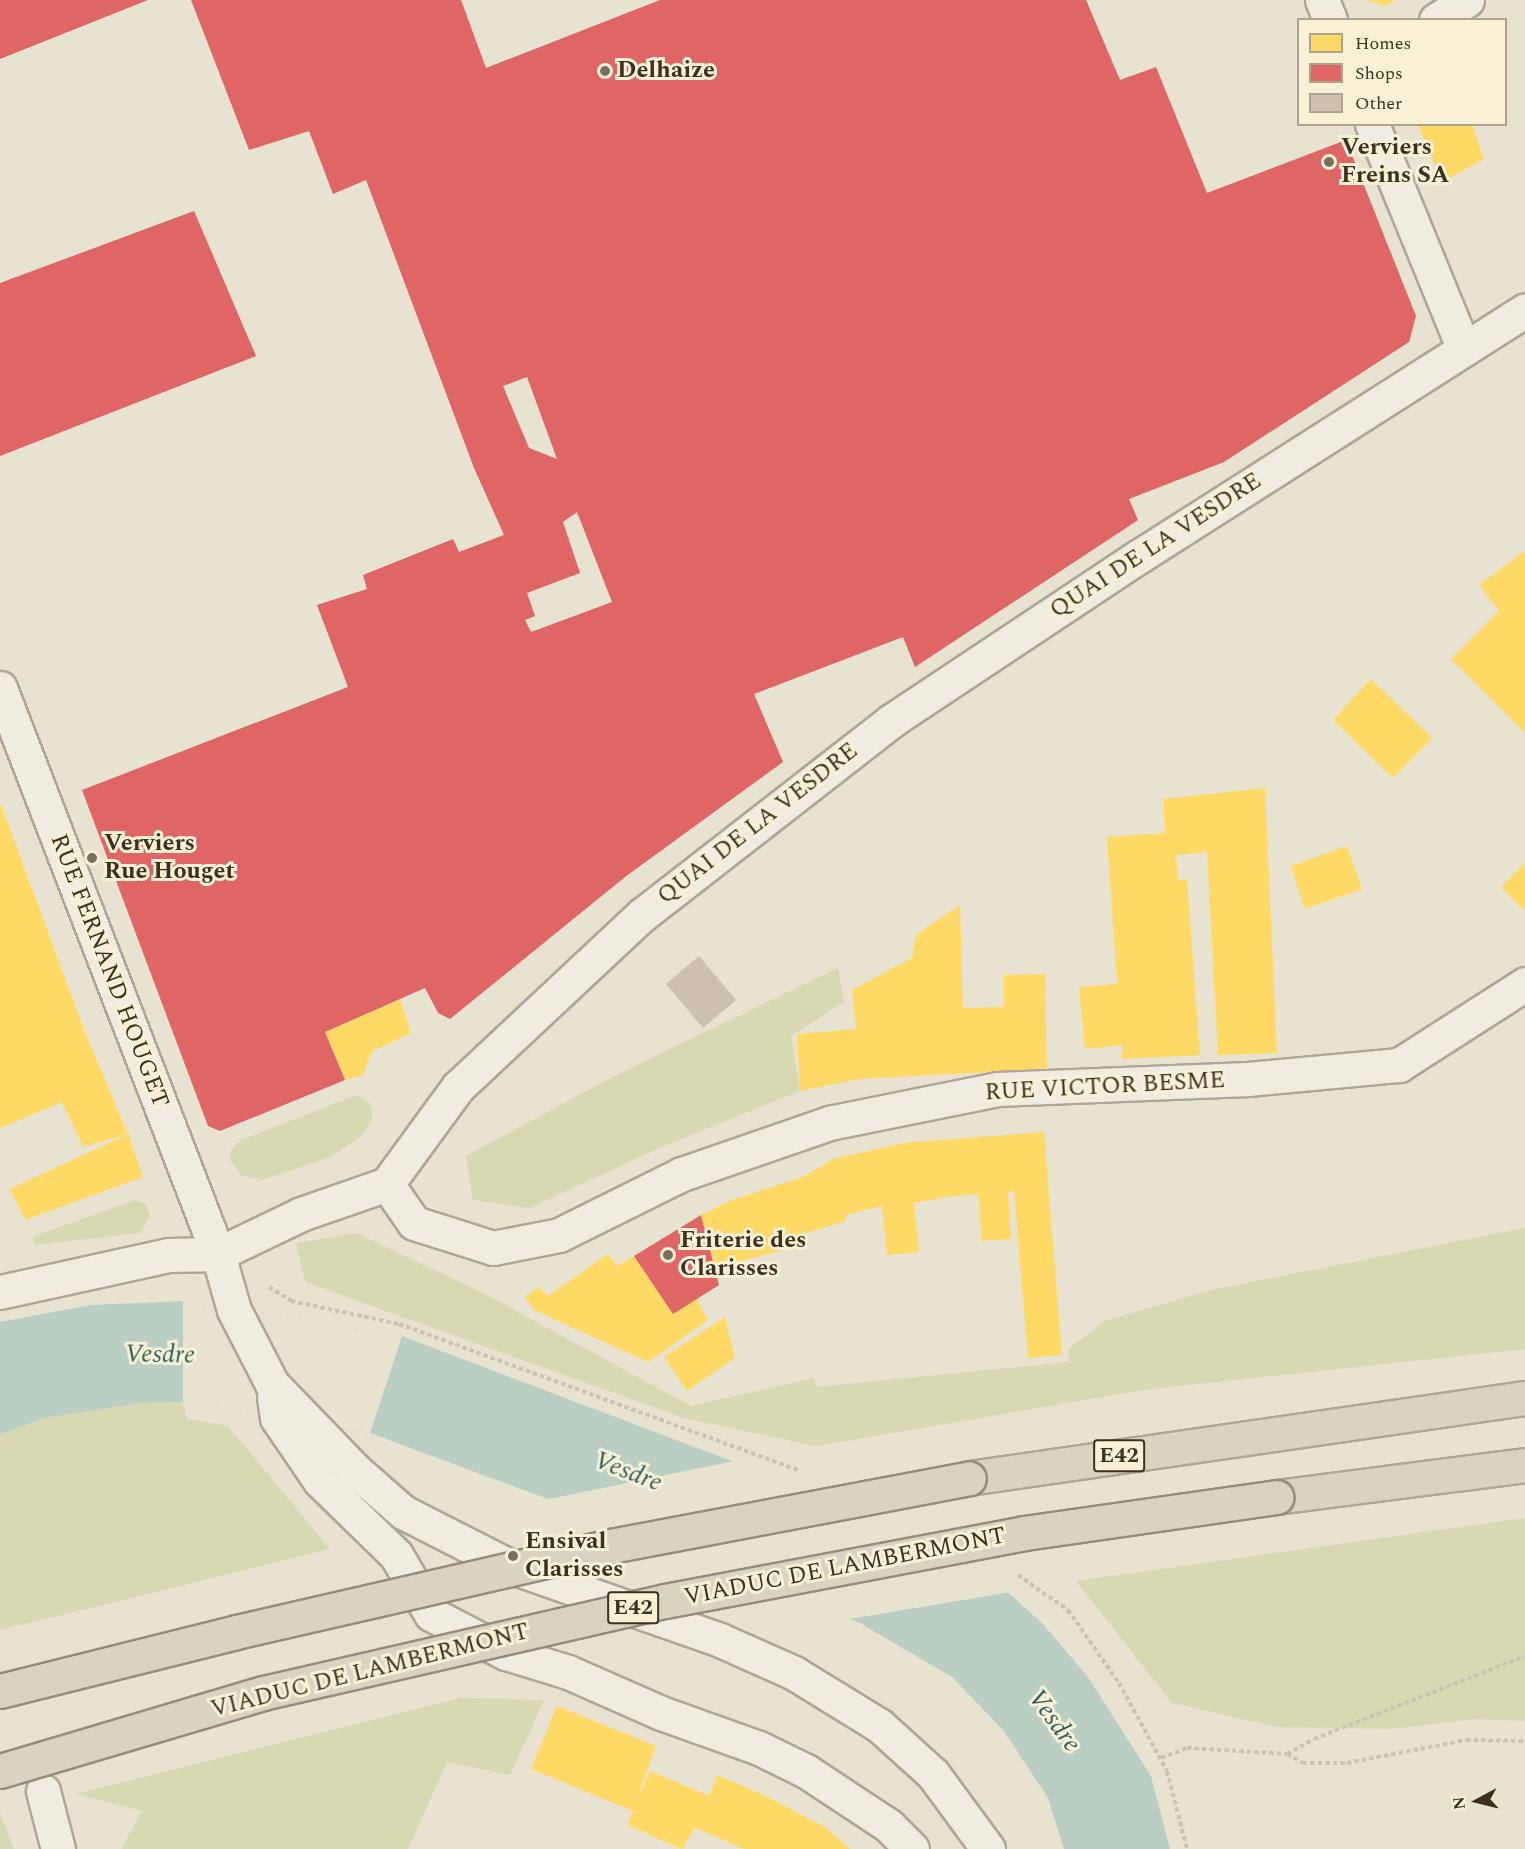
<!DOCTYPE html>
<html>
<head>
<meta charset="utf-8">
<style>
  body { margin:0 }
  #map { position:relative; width:1525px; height:1849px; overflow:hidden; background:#e8e2d0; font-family:Spectral,serif }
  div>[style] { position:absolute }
  .green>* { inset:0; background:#d6d9b1 }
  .water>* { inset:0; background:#bbcec3 }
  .pier>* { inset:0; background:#e8e2d0 }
  .homes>* { inset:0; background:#ffd966 }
  .shops>* { inset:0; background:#e06666 }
  .building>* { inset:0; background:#ccc0b0 }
  .path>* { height:4px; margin-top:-2px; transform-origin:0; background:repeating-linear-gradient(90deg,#c9c3b8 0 4.5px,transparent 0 7.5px) }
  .roads { filter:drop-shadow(2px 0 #aea798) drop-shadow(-2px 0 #aea798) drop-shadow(0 2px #aea798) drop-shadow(0 -2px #aea798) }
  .street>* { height:33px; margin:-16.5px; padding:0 16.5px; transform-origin:16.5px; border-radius:16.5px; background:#f0ece2 }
  .secondary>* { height:33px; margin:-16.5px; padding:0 16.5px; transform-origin:16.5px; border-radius:16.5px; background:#f0ece2 }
  .highway>* { height:33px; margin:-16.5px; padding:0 16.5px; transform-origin:16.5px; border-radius:16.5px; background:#dbd3c1 }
  .bridges { filter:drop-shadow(2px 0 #938c7f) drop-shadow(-2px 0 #938c7f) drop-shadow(0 2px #938c7f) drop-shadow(0 -2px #938c7f) }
  .highway-bridge>* { height:33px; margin:-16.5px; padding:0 16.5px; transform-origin:16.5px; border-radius:16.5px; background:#dbd3c1 }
  .dots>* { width:16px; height:16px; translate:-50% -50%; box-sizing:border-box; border:3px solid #f8f1d6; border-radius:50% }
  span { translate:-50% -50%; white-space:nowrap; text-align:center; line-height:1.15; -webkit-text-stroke:6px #f8f1d6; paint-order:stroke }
  .shield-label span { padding:2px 4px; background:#f8f1d6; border:2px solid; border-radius:4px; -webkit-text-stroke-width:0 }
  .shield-label { font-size:22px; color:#3e301f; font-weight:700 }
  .poi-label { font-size:24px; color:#3e301f; font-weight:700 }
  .left { translate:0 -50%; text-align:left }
  .street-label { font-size:24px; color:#3e301f }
  .water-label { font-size:26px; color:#2d5f5f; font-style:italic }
  .legend { position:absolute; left:1297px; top:18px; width:210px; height:108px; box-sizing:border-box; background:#f8f1d6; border:2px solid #aea48d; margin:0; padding:8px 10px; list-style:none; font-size:18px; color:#3e301f }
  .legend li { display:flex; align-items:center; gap:12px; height:30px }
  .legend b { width:30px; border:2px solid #aea48d }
  .north { position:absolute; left:1447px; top:1771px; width:60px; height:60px; -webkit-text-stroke:4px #f8f1d6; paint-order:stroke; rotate:263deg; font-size:16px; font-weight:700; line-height:24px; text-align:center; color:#3e301f }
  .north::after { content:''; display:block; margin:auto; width:21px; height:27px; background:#3e301f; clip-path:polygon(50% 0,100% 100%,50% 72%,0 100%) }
</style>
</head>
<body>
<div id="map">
  <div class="green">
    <i style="clip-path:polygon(838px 968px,844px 1002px,791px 1036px,800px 1091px,659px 1148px,530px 1208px,473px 1200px,466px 1156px,620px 1073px)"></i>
    <i style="clip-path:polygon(357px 1095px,370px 1103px,373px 1117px,363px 1135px,330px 1157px,262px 1180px,242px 1176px,230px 1159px,231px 1149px,241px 1140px)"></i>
    <i style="clip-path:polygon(135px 1200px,146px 1204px,150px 1216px,140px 1233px,35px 1245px,32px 1237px)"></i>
    <i style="clip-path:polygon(1525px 1228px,1525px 1349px,1150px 1389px,816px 1446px,684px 1418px,305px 1282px,296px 1243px,357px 1233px,485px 1294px,691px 1406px,814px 1378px,816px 1387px,1069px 1362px,1068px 1349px,1105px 1321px,1211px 1290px)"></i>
    <i style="clip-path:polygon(183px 1402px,187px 1419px,228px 1426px,330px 1549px,0 1630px,0 1434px,44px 1418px,140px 1403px)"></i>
    <i style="clip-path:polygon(1525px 1518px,1525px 1721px,1475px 1719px,1390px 1729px,1277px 1727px,1172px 1703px,1076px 1581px)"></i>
    <i style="clip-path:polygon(460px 1698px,544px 1700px,510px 1775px,447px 1762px,408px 1849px,121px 1849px,142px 1811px,75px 1794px)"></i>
    <i style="clip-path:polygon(0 1814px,14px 1849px,0 1849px)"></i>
  </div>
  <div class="water">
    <i style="clip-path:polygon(183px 1301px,402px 1336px,956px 1546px,1043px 1624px,1088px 1677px,1151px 1776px,1170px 1849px,1064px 1849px,1048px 1798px,1004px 1731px,952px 1677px,860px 1623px,575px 1509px,370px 1433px,183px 1402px,140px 1403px,44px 1418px,0 1434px,0 1322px,91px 1305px)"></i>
  </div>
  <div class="pier">
    <i style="clip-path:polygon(183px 1301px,402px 1336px,370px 1433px,183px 1402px)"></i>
    <i style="clip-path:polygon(739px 1460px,957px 1544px,1011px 1592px,844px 1620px,544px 1500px)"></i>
  </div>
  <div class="homes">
    <i style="clip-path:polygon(1367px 0,1396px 0,1385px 6px)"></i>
    <i style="clip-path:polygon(1418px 124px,1472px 124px,1484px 159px,1442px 182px)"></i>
    <i style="clip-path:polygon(1525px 551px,1525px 733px,1451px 659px,1499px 611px,1479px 585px)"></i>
    <i style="clip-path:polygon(1371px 679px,1432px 738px,1393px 778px,1333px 720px)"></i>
    <i style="clip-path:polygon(1265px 788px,1277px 1053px,1218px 1055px,1207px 852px,1176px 855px,1178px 880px,1187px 879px,1200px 1055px,1122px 1059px,1123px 1045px,1085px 1049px,1079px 987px,1117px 984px,1107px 837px,1165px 833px,1163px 799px)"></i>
    <i style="clip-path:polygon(0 802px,86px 1035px,128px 1134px,83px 1147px,62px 1102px,0 1128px)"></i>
    <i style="clip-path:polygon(1347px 846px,1362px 889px,1305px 909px,1291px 866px)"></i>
    <i style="clip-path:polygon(1525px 863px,1525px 911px,1501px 887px)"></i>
    <i style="clip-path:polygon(960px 905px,963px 1008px,1004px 1007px,1004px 975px,1045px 974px,1047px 1069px,860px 1079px,800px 1091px,797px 1034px,856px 1029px,852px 990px,912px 958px,916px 935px)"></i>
    <i style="clip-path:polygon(400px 999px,411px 1033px,372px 1051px,363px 1075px,345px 1080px,325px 1032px)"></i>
    <i style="clip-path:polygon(1044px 1132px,1062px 1355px,1028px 1358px,1014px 1191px,1008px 1192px,1011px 1239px,982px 1241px,978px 1194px,946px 1197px,914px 1203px,919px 1252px,887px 1255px,882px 1206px,845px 1215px,846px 1221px,782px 1240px,784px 1250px,715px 1267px,701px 1215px,732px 1200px,803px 1177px,833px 1159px,903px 1143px)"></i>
    <i style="clip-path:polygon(128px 1134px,143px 1177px,25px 1220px,10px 1189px)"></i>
    <i style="clip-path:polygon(608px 1254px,617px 1266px,634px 1256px,673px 1314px,696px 1299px,708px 1320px,648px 1362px,534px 1310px,525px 1297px,539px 1287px,548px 1296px)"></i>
    <i style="clip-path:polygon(725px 1317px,735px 1358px,687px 1391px,664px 1357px)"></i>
    <i style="clip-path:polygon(557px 1706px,656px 1746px,635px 1805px,650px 1771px,709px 1796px,717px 1775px,768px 1797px,826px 1828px,850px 1849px,744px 1849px,695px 1828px,682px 1849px,627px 1825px,633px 1811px,531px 1769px)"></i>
  </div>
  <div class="shops">
    <i style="clip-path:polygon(0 0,148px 0,0 59px)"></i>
    <i style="clip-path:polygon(evenodd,191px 0,461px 0,486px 68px,660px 0,1086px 0,1120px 80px,1156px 67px,1207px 193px,1346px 140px,1416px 316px,1409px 342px,1224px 462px,1129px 499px,1138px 520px,915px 667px,903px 637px,754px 694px,783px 762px,625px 877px,450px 1019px,438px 1013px,425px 988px,325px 1032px,345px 1080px,220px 1131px,208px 1126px,82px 790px,348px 687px,317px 605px,367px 589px,363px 575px,453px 539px,459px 552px,504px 535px,474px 468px,366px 180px,333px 194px,309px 131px,249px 150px,191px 0,527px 377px,557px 459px,529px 448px,503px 386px,527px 377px,191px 0,577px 512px,612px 602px,531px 632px,525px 620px,535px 616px,527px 593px,580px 573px,563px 522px,577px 512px)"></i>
    <i style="clip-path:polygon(194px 211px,256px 356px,0 456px,0 283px)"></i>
    <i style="clip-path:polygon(701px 1215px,719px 1285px,673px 1314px,634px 1256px)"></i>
  </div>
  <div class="building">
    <i style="clip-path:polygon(699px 956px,736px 1000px,703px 1028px,666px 984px)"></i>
  </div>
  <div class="path">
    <i style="left:269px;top:1287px;width:26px;rotate:32deg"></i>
    <i style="left:291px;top:1301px;width:110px;rotate:12deg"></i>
    <i style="left:399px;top:1324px;width:426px;rotate:20.1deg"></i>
    <i style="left:1018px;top:1575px;width:61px;rotate:35deg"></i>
    <i style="left:1068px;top:1610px;width:89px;rotate:55.1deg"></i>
    <i style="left:1119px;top:1683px;width:100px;rotate:61.4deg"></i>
    <i style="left:1167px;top:1771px;width:81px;rotate:75.6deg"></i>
    <i style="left:1287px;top:1754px;width:18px;rotate:29deg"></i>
    <i style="left:1303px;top:1763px;width:44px"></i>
    <i style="left:1347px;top:1763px;width:121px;rotate:-10.9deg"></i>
    <i style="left:1466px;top:1740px;width:59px;rotate:1deg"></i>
    <i style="left:1161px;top:1758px;width:28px;rotate:-21deg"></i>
    <i style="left:1187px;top:1748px;width:100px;rotate:3.4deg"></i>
    <i style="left:1287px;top:1754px;width:31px;rotate:-29deg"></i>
    <i style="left:1314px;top:1739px;width:227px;rotate:-21.5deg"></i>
  </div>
  <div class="roads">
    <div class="street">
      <i style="left:1322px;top:0;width:22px;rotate:68deg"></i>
      <i style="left:1436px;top:20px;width:37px;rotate:-33deg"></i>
      <i style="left:1372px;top:124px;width:243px;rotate:67.8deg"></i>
      <i style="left:387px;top:1184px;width:47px;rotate:55.3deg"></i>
      <i style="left:414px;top:1223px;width:83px;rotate:17.6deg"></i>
      <i style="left:493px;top:1248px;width:67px;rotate:-11.1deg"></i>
      <i style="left:559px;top:1235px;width:137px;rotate:-26.4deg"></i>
      <i style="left:682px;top:1174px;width:156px;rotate:-19.1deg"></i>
      <i style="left:829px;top:1123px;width:171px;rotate:-11.4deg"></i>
      <i style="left:997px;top:1089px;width:251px;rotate:-2.3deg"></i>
      <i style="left:1248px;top:1079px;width:152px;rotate:-5.3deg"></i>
      <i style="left:1399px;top:1065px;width:150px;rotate:-32.7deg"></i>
      <i style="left:0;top:1292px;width:172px;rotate:-12.4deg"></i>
      <i style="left:168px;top:1255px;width:50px;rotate:-1.1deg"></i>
      <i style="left:218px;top:1254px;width:92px;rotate:-25.7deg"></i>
      <i style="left:301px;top:1214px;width:91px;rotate:-19.2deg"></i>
      <i style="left:387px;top:1184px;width:120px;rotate:-53.8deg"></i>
      <i style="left:458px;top:1087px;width:252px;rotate:-43.1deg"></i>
      <i style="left:642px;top:915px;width:316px;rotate:-37.9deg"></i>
      <i style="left:891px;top:721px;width:296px;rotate:-33.6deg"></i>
      <i style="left:1138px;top:557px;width:459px;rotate:-32.5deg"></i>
      <i style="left:43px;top:1791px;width:60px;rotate:75.5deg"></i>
    </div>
    <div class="secondary">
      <i style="left:0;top:688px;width:607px;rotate:68.94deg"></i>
      <i style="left:218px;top:1254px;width:58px;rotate:74.1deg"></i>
      <i style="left:234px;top:1310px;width:83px;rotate:62.8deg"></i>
      <i style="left:272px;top:1384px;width:120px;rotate:46deg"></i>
      <i style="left:355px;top:1470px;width:64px;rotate:41.2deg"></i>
      <i style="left:403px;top:1512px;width:119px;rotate:27deg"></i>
      <i style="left:509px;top:1566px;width:224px;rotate:19.3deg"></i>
      <i style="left:720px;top:1640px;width:81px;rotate:24deg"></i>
      <i style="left:794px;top:1673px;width:101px;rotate:31.6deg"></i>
      <i style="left:880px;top:1726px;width:72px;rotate:42.2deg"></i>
      <i style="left:933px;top:1774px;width:93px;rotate:53.7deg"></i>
      <i style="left:274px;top:1397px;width:21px;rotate:82deg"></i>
      <i style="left:277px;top:1418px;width:76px;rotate:55.7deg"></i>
      <i style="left:320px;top:1481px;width:106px;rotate:44.2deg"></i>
      <i style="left:396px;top:1555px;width:69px;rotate:59.3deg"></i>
      <i style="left:431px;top:1614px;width:85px;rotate:27.5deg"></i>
      <i style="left:506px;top:1653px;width:65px;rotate:17deg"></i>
      <i style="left:568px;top:1672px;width:102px;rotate:23.8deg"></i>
      <i style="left:661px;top:1713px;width:104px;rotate:19.7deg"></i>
      <i style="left:759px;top:1748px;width:52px;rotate:26.1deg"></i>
      <i style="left:806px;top:1771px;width:98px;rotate:33.4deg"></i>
      <i style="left:888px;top:1825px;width:34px;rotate:45deg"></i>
    </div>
    <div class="highway">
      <i style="left:969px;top:1478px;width:562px;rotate:-8.19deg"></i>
      <i style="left:1276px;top:1497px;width:251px;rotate:-7.3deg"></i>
    </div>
  </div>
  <div class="bridges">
    <div class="highway-bridge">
      <i style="left:0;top:1691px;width:243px;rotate:-14deg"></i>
      <i style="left:236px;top:1632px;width:390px;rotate:-12.9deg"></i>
      <i style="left:616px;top:1545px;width:359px;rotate:-10.7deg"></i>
      <i style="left:0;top:1771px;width:274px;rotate:-16.5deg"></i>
      <i style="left:263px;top:1693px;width:412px;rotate:-12.9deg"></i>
      <i style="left:665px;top:1601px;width:365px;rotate:-10.7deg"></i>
      <i style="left:1024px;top:1533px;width:255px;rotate:-8.1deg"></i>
    </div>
  </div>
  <div class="dots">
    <i style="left:605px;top:71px;background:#7a6e5d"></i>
    <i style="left:1329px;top:162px;background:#7a6e5d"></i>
    <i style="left:92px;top:858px;background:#7a6e5d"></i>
    <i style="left:668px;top:1255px;background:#7a6e5d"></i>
    <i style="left:513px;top:1556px;background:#7a6e5d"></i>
  </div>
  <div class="shield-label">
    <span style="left:1119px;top:1456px">E42</span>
    <span style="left:633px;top:1608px">E42</span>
  </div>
  <div class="poi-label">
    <span class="left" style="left:617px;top:71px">Delhaize</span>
    <span class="left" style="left:1341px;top:162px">Verviers<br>Freins SA</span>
    <span class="left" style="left:104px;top:858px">Verviers<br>Rue Houget</span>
    <span class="left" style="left:680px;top:1255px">Friterie des<br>Clarisses</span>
    <span class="left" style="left:525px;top:1556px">Ensival<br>Clarisses</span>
  </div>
  <div class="street-label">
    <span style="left:1156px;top:546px;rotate:-33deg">QUAI DE LA VESDRE</span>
    <span style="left:758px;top:824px;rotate:-38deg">QUAI DE LA VESDRE</span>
    <span style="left:109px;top:971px;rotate:69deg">RUE FERNAND HOUGET</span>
    <span style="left:1105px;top:1087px;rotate:-3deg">RUE VICTOR BESME</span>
    <span style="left:845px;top:1567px;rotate:-11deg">VIADUC DE LAMBERMONT</span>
    <span style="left:370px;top:1671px;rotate:-14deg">VIADUC DE LAMBERMONT</span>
  </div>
  <div class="water-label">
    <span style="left:160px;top:1355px;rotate:1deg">Vesdre</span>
    <span style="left:628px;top:1472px;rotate:21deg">Vesdre</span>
    <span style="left:1054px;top:1721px;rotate:54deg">Vesdre</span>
  </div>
  <ul class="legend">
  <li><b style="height:16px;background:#ffd966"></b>Homes</li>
  <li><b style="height:16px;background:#e06666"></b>Shops</li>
  <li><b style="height:16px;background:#ccc0b0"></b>Other</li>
  </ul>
  <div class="north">N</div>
</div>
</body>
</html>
